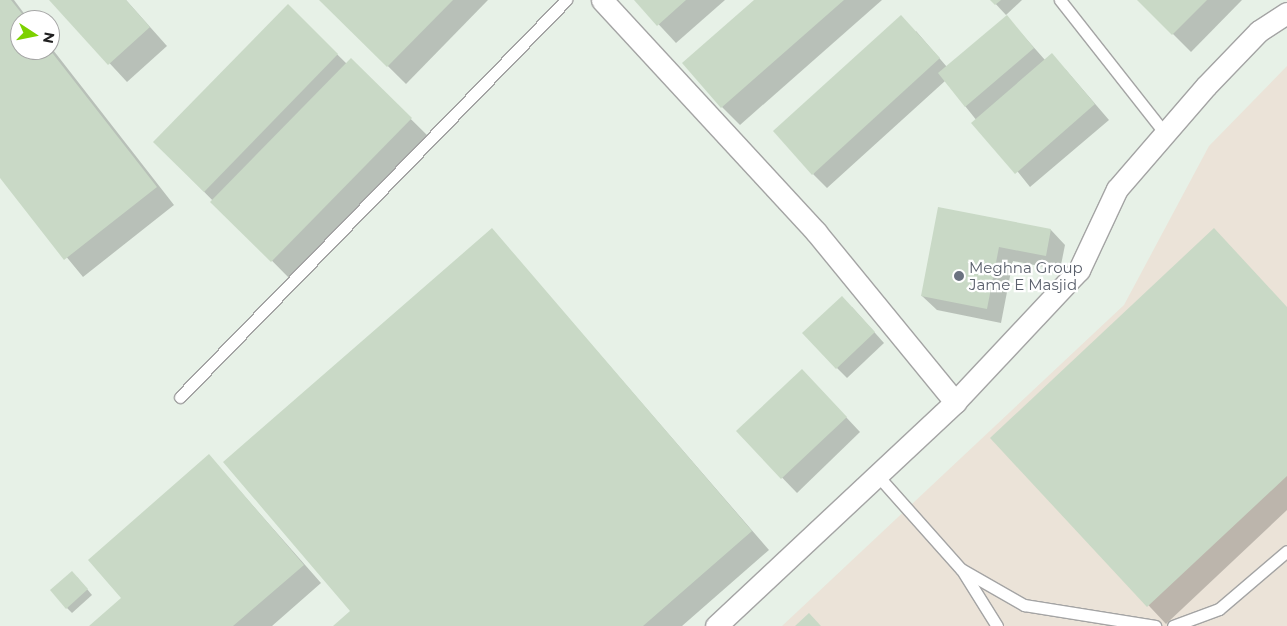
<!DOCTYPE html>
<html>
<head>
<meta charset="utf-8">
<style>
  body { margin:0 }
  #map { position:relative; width:1287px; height:626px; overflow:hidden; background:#e7f1e7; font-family:Montserrat,sans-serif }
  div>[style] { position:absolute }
  .industrial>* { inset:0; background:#ebe3d8 }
  .shadow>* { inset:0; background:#0003 }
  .building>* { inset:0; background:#c9d9c6 }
  .roads { filter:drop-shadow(1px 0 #a4a4a4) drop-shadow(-1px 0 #a4a4a4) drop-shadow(0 1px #a4a4a4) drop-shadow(0 -1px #a4a4a4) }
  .lane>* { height:11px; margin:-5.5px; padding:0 5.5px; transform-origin:5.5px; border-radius:5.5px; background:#fff }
  .street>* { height:21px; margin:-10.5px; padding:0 10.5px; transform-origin:10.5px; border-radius:10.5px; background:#fff }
  .dots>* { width:14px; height:14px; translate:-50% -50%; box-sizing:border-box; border:2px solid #fff; border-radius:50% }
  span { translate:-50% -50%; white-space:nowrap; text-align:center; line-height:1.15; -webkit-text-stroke:4.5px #fff; paint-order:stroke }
  .worship-label { font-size:15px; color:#5b616d }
  .left { translate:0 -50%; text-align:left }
  .north { position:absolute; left:10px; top:10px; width:50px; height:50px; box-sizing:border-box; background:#fff; border:1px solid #a6a6a6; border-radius:50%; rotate:101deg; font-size:14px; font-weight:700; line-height:20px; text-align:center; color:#202020 }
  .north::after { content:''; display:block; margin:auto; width:18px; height:22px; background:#7dd100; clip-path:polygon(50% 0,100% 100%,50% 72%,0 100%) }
</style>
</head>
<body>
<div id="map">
  <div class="industrial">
    <i style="clip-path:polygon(1287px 66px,1287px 626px,782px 626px,1124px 305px,1209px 146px)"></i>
  </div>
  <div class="shadow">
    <i style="clip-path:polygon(0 0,14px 0,29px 20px,20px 20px,20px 50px,50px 46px,174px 205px,83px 277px,0 176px)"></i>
    <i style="clip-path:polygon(51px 0,126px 0,167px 46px,127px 82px)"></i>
    <i style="clip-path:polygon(321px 0,488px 0,406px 84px)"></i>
    <i style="clip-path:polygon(636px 0,725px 0,676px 43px)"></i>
    <i style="clip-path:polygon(756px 0,882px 0,740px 125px,722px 107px)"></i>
    <i style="clip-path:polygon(992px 0,1022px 0,1006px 15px)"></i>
    <i style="clip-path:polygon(1139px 0,1242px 0,1191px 52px)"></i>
    <i style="clip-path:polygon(288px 6px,347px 64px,351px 60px,429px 137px,290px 279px,155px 142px)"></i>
    <i style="clip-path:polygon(1007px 17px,1045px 60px,1066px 70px,1109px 120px,1030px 187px,945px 81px,827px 188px,813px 174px,916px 31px,947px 67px)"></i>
    <i style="clip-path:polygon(939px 208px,1051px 230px,1065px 245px,1060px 270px,1013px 261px,1001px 323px,937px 310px,922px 296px)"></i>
    <i style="clip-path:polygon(492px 230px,769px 550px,682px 626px,335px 626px,352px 611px)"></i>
    <i style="clip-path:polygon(852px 307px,884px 343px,847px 378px,837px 368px)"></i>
    <i style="clip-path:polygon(1287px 307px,1287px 510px,1166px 624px,992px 438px)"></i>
    <i style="clip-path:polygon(816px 385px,860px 432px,797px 493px,737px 431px)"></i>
    <i style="clip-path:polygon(209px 456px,321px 583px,272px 626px,91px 626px,123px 598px)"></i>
    <i style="clip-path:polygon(77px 577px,92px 595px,72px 613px,67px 608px)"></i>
  </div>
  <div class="building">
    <i style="clip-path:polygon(0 0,11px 0,27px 20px,20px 20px,20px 50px,50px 50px,157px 187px,64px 260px,0 178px)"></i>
    <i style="clip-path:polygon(49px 0,126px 0,150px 27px,108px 65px)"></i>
    <i style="clip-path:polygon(319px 0,453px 0,387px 67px)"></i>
    <i style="clip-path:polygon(634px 0,686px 0,657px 26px)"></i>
    <i style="clip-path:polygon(754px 0,844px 0,721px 108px,682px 63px)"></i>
    <i style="clip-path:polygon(990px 0,1001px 0,995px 5px)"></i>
    <i style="clip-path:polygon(1137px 0,1207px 0,1172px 35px)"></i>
    <i style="clip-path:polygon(288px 4px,338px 54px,204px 192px,153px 142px)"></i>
    <i style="clip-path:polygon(901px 15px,940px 58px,812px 175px,773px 131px)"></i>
    <i style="clip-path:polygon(1007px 15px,1034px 48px,965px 107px,938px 73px)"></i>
    <i style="clip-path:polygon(1052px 53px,1095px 104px,1015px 174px,971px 123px)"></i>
    <i style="clip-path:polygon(351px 58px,412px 118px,271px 262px,210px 202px)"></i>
    <i style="clip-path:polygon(938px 207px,1051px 229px,1046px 256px,999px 247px,987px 309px,921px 296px)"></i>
    <i style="clip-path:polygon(492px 228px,752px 531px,643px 626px,333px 626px,350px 611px,223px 462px)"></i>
    <i style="clip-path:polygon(1214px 228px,1287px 307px,1287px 476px,1147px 607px,990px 438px)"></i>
    <i style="clip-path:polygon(842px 296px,875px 332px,836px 369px,802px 333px)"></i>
    <i style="clip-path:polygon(802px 369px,847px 417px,781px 479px,736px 431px)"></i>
    <i style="clip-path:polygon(209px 454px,304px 565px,233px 626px,89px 626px,121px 598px,88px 560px)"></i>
    <i style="clip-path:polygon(72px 571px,88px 589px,66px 609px,50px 590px)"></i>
    <i style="clip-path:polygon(809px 613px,821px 626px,795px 626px)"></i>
  </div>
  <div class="roads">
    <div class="lane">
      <i style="left:1060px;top:0;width:168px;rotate:51.8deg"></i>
      <i style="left:180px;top:397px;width:554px;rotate:-45.8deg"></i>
      <i style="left:878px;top:476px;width:125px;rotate:48.3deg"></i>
      <i style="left:961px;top:569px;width:73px;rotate:29.7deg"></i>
      <i style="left:1024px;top:605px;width:133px;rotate:9.1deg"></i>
      <i style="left:962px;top:570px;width:66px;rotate:58deg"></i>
      <i style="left:1173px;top:626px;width:49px;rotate:-20.3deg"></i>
      <i style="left:1219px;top:609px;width:89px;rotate:-40.5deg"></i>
    </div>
    <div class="street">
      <i style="left:602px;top:0;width:316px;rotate:47.3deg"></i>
      <i style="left:816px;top:232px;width:220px;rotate:50.7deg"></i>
      <i style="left:716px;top:626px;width:328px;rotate:-43.1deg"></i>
      <i style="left:955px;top:402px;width:181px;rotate:-46.8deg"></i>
      <i style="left:1079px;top:270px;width:89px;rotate:-64.9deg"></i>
      <i style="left:1117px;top:189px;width:136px;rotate:-49.2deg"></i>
      <i style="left:1206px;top:86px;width:76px;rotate:-46.1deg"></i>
      <i style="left:1259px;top:31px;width:33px;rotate:-33deg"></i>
    </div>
  </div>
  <div class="dots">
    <i style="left:959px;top:276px;background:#6b7280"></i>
  </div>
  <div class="worship-label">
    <span class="left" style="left:969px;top:276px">Meghna Group<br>Jame E Masjid</span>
  </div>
  <div class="north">N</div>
</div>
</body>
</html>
